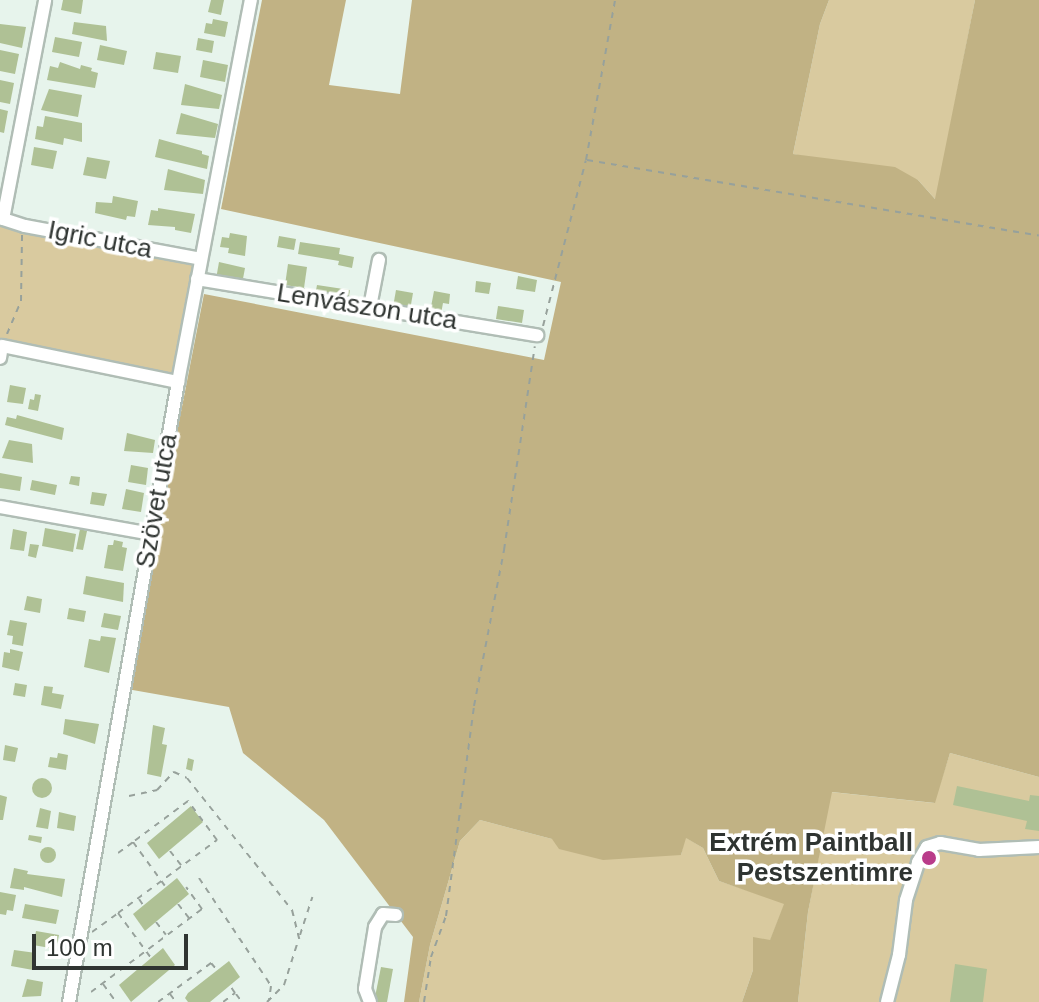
<!DOCTYPE html>
<html>
<head>
<meta charset="utf-8">
<style>
  body { margin:0 }
  #map { position:relative; width:1039px; height:1002px; overflow:hidden; background:#e7f4ec; font-family:Arial,sans-serif }
  div>[style] { position:absolute }
  .green>* { inset:0; background:#d9ca9f }
  .forest>* { inset:0; background:#c1b284 }
  .building>* { inset:0; background:#afc195 }
  .round { border-radius:50% }
  .path>* { height:2px; margin-top:-1px; transform-origin:0; background:repeating-linear-gradient(90deg,#97a19b 0 6px,transparent 0 12px) }
  .roads { filter:drop-shadow(2px 0 #b0bdb5) drop-shadow(-2px 0 #b0bdb5) drop-shadow(0 2px #b0bdb5) drop-shadow(0 -2px #b0bdb5) }
  .minor>* { height:12px; margin:-6px; padding:0 6px; transform-origin:6px; border-radius:6px; background:#fff }
  .dots>* { width:22px; height:22px; translate:-50% -50%; box-sizing:border-box; border:4px solid #fff; border-radius:50% }
  span { translate:-50% -50%; white-space:nowrap; text-align:center; line-height:1.15; -webkit-text-stroke:7px #fff; paint-order:stroke }
  .street-label { font-size:26px; color:#2f3431 }
  .poi-label { font-size:26px; color:#2f3431; font-weight:700 }
  .right { translate:-100% -50%; text-align:right }
  .scale { position:absolute; left:32px; top:934px; width:156px; height:36px; box-sizing:border-box; border:4px solid #2f3431; border-top:0; padding-left:10px; font-size:24px; line-height:28px; white-space:nowrap; color:#2f3431; -webkit-text-stroke:6px #fff; paint-order:stroke }
</style>
</head>
<body>
<div id="map">
  <div class="green">
    <i style="clip-path:polygon(829px 0,975px 0,936px 200px,918px 180px,793px 154px,820px 24px)"></i>
    <i style="clip-path:polygon(0 218px,201px 259px,178px 382px,3px 346px,0 358px)"></i>
    <i style="clip-path:polygon(950px 753px,1039px 777px,1039px 1002px,798px 1002px,808px 912px,831px 792px,934px 803px)"></i>
    <i style="clip-path:polygon(480px 820px,552px 839px,654px 855px,681px 855px,685px 837px,703px 848px,719px 881px,785px 903px,770px 941px,753px 938px,753px 970px,742px 1002px,419px 1002px,430px 945px,460px 841px)"></i>
  </div>
  <div class="forest">
    <i style="clip-path:polygon(262px 0,346px 0,329px 85px,400px 94px,412px 0,829px 0,820px 24px,793px 154px,895px 167px,918px 180px,935px 199px,975px 0,1039px 0,1039px 777px,950px 753px,935px 803px,832px 792px,808px 912px,798px 1002px,742px 1002px,753px 970px,753px 937px,770px 940px,784px 904px,719px 881px,703px 848px,686px 838px,681px 855px,603px 860px,559px 849px,552px 839px,480px 820px,460px 841px,430px 945px,419px 1002px,404px 1002px,413px 937px,324px 820px,243px 753px,229px 707px,127px 689px,204px 294px,544px 360px,561px 282px,221px 209px)"></i>
  </div>
  <div class="building">
    <i style="clip-path:polygon(63px 0,83px 0,81px 14px,61px 10px)"></i>
    <i style="clip-path:polygon(211px 0,224px 0,221px 15px,208px 12px)"></i>
    <i style="clip-path:polygon(213px 19px,228px 22px,225px 37px,204px 33px,206px 23px,212px 24px)"></i>
    <i style="clip-path:polygon(74px 22px,106px 26px,107px 41px,72px 34px)"></i>
    <i style="clip-path:polygon(0 24px,26px 27px,22px 48px,0 43px)"></i>
    <i style="clip-path:polygon(55px 37px,82px 42px,79px 57px,52px 52px)"></i>
    <i style="clip-path:polygon(198px 38px,214px 41px,212px 53px,196px 50px)"></i>
    <i style="clip-path:polygon(100px 45px,127px 51px,124px 65px,97px 60px)"></i>
    <i style="clip-path:polygon(0 50px,19px 54px,15px 74px,0 71px)"></i>
    <i style="clip-path:polygon(156px 52px,181px 56px,178px 73px,153px 69px)"></i>
    <i style="clip-path:polygon(203px 60px,228px 65px,225px 82px,200px 77px)"></i>
    <i style="clip-path:polygon(60px 62px,80px 69px,81px 65px,92px 68px,91px 71px,98px 73px,95px 88px,47px 80px,50px 66px,58px 68px)"></i>
    <i style="clip-path:polygon(0 80px,14px 83px,10px 104px,0 102px)"></i>
    <i style="clip-path:polygon(185px 84px,222px 95px,219px 109px,181px 105px)"></i>
    <i style="clip-path:polygon(49px 89px,82px 95px,78px 117px,41px 110px)"></i>
    <i style="clip-path:polygon(0 109px,8px 111px,4px 133px,0 132px)"></i>
    <i style="clip-path:polygon(181px 113px,218px 124px,215px 138px,176px 134px)"></i>
    <i style="clip-path:polygon(45px 116px,82px 123px,82px 142px,64px 138px,63px 145px,35px 139px,37px 126px,43px 127px)"></i>
    <i style="clip-path:polygon(159px 139px,202px 151px,202px 154px,209px 156px,207px 169px,155px 157px)"></i>
    <i style="clip-path:polygon(34px 147px,57px 151px,53px 169px,31px 165px)"></i>
    <i style="clip-path:polygon(87px 157px,110px 161px,106px 179px,83px 175px)"></i>
    <i style="clip-path:polygon(168px 169px,205px 180px,203px 194px,164px 190px)"></i>
    <i style="clip-path:polygon(113px 196px,138px 201px,135px 217px,127px 216px,126px 220px,95px 213px,96px 202px,112px 203px)"></i>
    <i style="clip-path:polygon(158px 208px,195px 214px,191px 233px,175px 230px,175px 227px,148px 225px,151px 210px,158px 211px)"></i>
    <i style="clip-path:polygon(230px 233px,247px 236px,245px 256px,228px 253px,229px 248px,220px 247px,222px 237px,229px 238px)"></i>
    <i style="clip-path:polygon(279px 236px,296px 239px,294px 250px,277px 247px)"></i>
    <i style="clip-path:polygon(300px 242px,340px 248px,339px 254px,354px 257px,352px 268px,338px 265px,339px 261px,298px 254px)"></i>
    <i style="clip-path:polygon(219px 262px,245px 268px,242px 284px,216px 279px)"></i>
    <i style="clip-path:polygon(288px 264px,307px 267px,304px 288px,285px 285px)"></i>
    <i style="clip-path:polygon(518px 276px,537px 280px,535px 292px,516px 289px)"></i>
    <i style="clip-path:polygon(476px 281px,491px 283px,489px 294px,475px 292px)"></i>
    <i style="clip-path:polygon(317px 285px,350px 290px,348px 302px,315px 296px)"></i>
    <i style="clip-path:polygon(396px 290px,413px 293px,410px 310px,393px 307px)"></i>
    <i style="clip-path:polygon(434px 291px,450px 294px,449px 304px,443px 303px,441px 314px,430px 312px)"></i>
    <i style="clip-path:polygon(498px 306px,524px 310px,522px 323px,496px 319px)"></i>
    <i style="clip-path:polygon(10px 385px,26px 388px,23px 404px,7px 402px)"></i>
    <i style="clip-path:polygon(35px 394px,41px 395px,38px 411px,28px 409px,30px 399px,34px 400px)"></i>
    <i style="clip-path:polygon(17px 415px,64px 428px,62px 440px,5px 425px,7px 417px,16px 419px)"></i>
    <i style="clip-path:polygon(127px 433px,155px 440px,153px 453px,124px 451px)"></i>
    <i style="clip-path:polygon(9px 440px,32px 444px,33px 463px,2px 458px)"></i>
    <i style="clip-path:polygon(131px 465px,148px 468px,146px 485px,128px 482px)"></i>
    <i style="clip-path:polygon(0 473px,22px 477px,20px 491px,0 488px)"></i>
    <i style="clip-path:polygon(71px 476px,80px 477px,79px 486px,69px 484px)"></i>
    <i style="clip-path:polygon(32px 480px,57px 485px,55px 495px,30px 490px)"></i>
    <i style="clip-path:polygon(126px 489px,144px 493px,141px 512px,122px 509px)"></i>
    <i style="clip-path:polygon(92px 492px,107px 494px,104px 506px,90px 504px)"></i>
    <i style="clip-path:polygon(45px 528px,76px 534px,73px 552px,42px 546px)"></i>
    <i style="clip-path:polygon(13px 529px,27px 532px,24px 551px,10px 549px)"></i>
    <i style="clip-path:polygon(80px 529px,87px 531px,83px 550px,76px 549px)"></i>
    <i style="clip-path:polygon(114px 540px,123px 542px,122px 547px,127px 548px,123px 571px,104px 568px,108px 545px,113px 545px)"></i>
    <i style="clip-path:polygon(30px 544px,39px 545px,36px 558px,28px 556px)"></i>
    <i style="clip-path:polygon(86px 576px,124px 583px,123px 602px,83px 594px)"></i>
    <i style="clip-path:polygon(27px 596px,42px 599px,40px 613px,24px 610px)"></i>
    <i style="clip-path:polygon(69px 608px,86px 611px,84px 622px,67px 619px)"></i>
    <i style="clip-path:polygon(104px 613px,121px 616px,118px 630px,101px 627px)"></i>
    <i style="clip-path:polygon(10px 620px,27px 623px,23px 646px,12px 644px,13px 636px,7px 635px)"></i>
    <i style="clip-path:polygon(101px 636px,116px 638px,109px 673px,84px 667px,89px 639px,100px 641px)"></i>
    <i style="clip-path:polygon(10px 649px,23px 652px,19px 671px,2px 667px,4px 652px,10px 653px)"></i>
    <i style="clip-path:polygon(15px 683px,27px 685px,25px 697px,13px 695px)"></i>
    <i style="clip-path:polygon(44px 686px,53px 687px,52px 693px,64px 695px,61px 709px,41px 705px)"></i>
    <i style="clip-path:polygon(65px 719px,99px 724px,95px 744px,63px 734px)"></i>
    <i style="clip-path:polygon(153px 725px,165px 728px,162px 744px,167px 745px,161px 777px,147px 774px)"></i>
    <i style="clip-path:polygon(5px 745px,18px 748px,15px 762px,3px 760px)"></i>
    <i style="clip-path:polygon(58px 753px,68px 755px,66px 770px,48px 767px,50px 757px,57px 758px)"></i>
    <i style="clip-path:polygon(188px 758px,194px 760px,192px 771px,186px 769px)"></i>
    <i class="round" style="left:32px;top:778px;width:20px;height:20px"></i>
    <i style="clip-path:polygon(957px 786px,1029px 801px,1030px 795px,1039px 796px,1039px 831px,1025px 829px,1027px 821px,953px 805px)"></i>
    <i style="clip-path:polygon(0 795px,7px 797px,3px 820px,0 820px)"></i>
    <i style="clip-path:polygon(191px 806px,203px 822px,159px 859px,147px 843px)"></i>
    <i style="clip-path:polygon(40px 808px,51px 811px,48px 829px,36px 827px)"></i>
    <i style="clip-path:polygon(59px 812px,76px 816px,74px 831px,57px 828px)"></i>
    <i style="clip-path:polygon(29px 835px,42px 837px,41px 843px,28px 840px)"></i>
    <i class="round" style="left:40px;top:847px;width:16px;height:16px"></i>
    <i style="clip-path:polygon(14px 868px,28px 871px,27px 874px,65px 879px,62px 897px,24px 887px,24px 890px,10px 888px)"></i>
    <i style="clip-path:polygon(177px 878px,189px 894px,145px 931px,133px 914px)"></i>
    <i style="clip-path:polygon(0 892px,16px 895px,13px 911px,7px 910px,6px 915px,0 914px)"></i>
    <i style="clip-path:polygon(25px 904px,59px 910px,56px 924px,22px 918px)"></i>
    <i style="clip-path:polygon(36px 931px,59px 935px,56px 949px,33px 945px)"></i>
    <i style="clip-path:polygon(163px 948px,175px 965px,131px 1002px,119px 985px)"></i>
    <i style="clip-path:polygon(14px 950px,36px 953px,33px 970px,11px 966px)"></i>
    <i style="clip-path:polygon(229px 961px,240px 977px,210px 1002px,188px 1002px,185px 998px,188px 993px)"></i>
    <i style="clip-path:polygon(955px 964px,987px 969px,983px 1002px,950px 1002px)"></i>
    <i style="clip-path:polygon(381px 967px,393px 969px,387px 1002px,374px 1002px)"></i>
    <i style="clip-path:polygon(27px 979px,43px 982px,41px 996px,22px 997px)"></i>
  </div>
  <div class="path">
    <i style="left:587px;top:160px;width:458px;rotate:9.5deg"></i>
    <i style="left:543px;top:326px;width:171px;rotate:-75.5deg"></i>
    <i style="left:586px;top:160px;width:163px;rotate:-79.7deg"></i>
    <i style="left:7px;top:334px;width:36px;rotate:-67deg"></i>
    <i style="left:21px;top:301px;width:66px;rotate:-89.1deg"></i>
    <i style="left:129px;top:796px;width:29px;rotate:-12deg"></i>
    <i style="left:157px;top:790px;width:25px;rotate:-47deg"></i>
    <i style="left:174px;top:772px;width:14px;rotate:25deg"></i>
    <i style="left:187px;top:778px;width:169px;rotate:51.5deg"></i>
    <i style="left:292px;top:910px;width:30px;rotate:76deg"></i>
    <i style="left:170px;top:851px;width:18px;rotate:52deg"></i>
    <i style="left:118px;top:853px;width:19px;rotate:-36deg"></i>
    <i style="left:133px;top:842px;width:54px;rotate:54deg"></i>
    <i style="left:199px;top:878px;width:120px;rotate:56.2deg"></i>
    <i style="left:266px;top:978px;width:9px;rotate:58deg"></i>
    <i style="left:271px;top:986px;width:14px;rotate:98deg"></i>
    <i style="left:139px;top:899px;width:7px;rotate:56deg"></i>
    <i style="left:178px;top:904px;width:18px;rotate:52deg"></i>
    <i style="left:118px;top:913px;width:123px;rotate:-36.4deg"></i>
    <i style="left:217px;top:840px;width:49px;rotate:-126.6deg"></i>
    <i style="left:188px;top:801px;width:69px;rotate:143.3deg"></i>
    <i style="left:156px;top:922px;width:16px;rotate:52deg"></i>
    <i style="left:92px;top:932px;width:32px;rotate:-36deg"></i>
    <i style="left:118px;top:913px;width:56px;rotate:53.7deg"></i>
    <i style="left:300px;top:935px;width:40px;rotate:-72deg"></i>
    <i style="left:103px;top:984px;width:22px;rotate:54deg"></i>
    <i style="left:91px;top:992px;width:139px;rotate:-36.8deg"></i>
    <i style="left:202px;top:909px;width:27px;rotate:-126deg"></i>
    <i style="left:170px;top:994px;width:10px;rotate:53deg"></i>
    <i style="left:236px;top:994px;width:10px;rotate:53deg"></i>
    <i style="left:158px;top:1002px;width:66px;rotate:-36.3deg"></i>
    <i style="left:211px;top:963px;width:9px;rotate:49deg"></i>
    <i style="left:223px;top:1002px;width:15px;rotate:-37deg"></i>
    <i style="left:235px;top:993px;width:7px;rotate:-124deg"></i>
    <i style="left:267px;top:1002px;width:24px;rotate:-45deg"></i>
    <i style="left:284px;top:985px;width:46px;rotate:-72.3deg"></i>
    <i style="left:424px;top:1002px;width:46px;rotate:-81.2deg"></i>
    <i style="left:431px;top:957px;width:44px;rotate:-69.9deg"></i>
    <i style="left:446px;top:916px;width:212px;rotate:-82.4deg"></i>
    <i style="left:474px;top:706px;width:159px;rotate:-79.1deg"></i>
    <i style="left:504px;top:550px;width:206px;rotate:-81.4deg"></i>
  </div>
  <div class="roads">
    <div class="minor">
      <i style="left:0;top:218px;width:26px;rotate:18deg"></i>
      <i style="left:25px;top:226px;width:179px;rotate:10.6deg"></i>
      <i style="left:3px;top:219px;width:223px;rotate:-79.1deg"></i>
      <i style="left:197px;top:279px;width:345px;rotate:9.4deg"></i>
      <i style="left:370px;top:307px;width:48px;rotate:-79.2deg"></i>
      <i style="left:0;top:358px;width:12px;rotate:-81deg"></i>
      <i style="left:2px;top:346px;width:180px;rotate:11.6deg"></i>
      <i style="left:0;top:507px;width:153px;rotate:10.1deg"></i>
      <i style="left:69px;top:1002px;width:630px;rotate:-80.03deg"></i>
      <i style="left:178px;top:382px;width:389px;rotate:-79.2deg"></i>
      <i style="left:370px;top:1002px;width:14px;rotate:-111deg"></i>
      <i style="left:365px;top:989px;width:63px;rotate:-80.8deg"></i>
      <i style="left:375px;top:927px;width:15px;rotate:-58deg"></i>
      <i style="left:383px;top:914px;width:13px;rotate:4deg"></i>
      <i style="left:887px;top:1002px;width:49px;rotate:-75.7deg"></i>
      <i style="left:899px;top:955px;width:55px;rotate:-82.7deg"></i>
      <i style="left:906px;top:900px;width:40px;rotate:-72deg"></i>
      <i style="left:918px;top:862px;width:17px;rotate:-59deg"></i>
      <i style="left:927px;top:847px;width:14px;rotate:-17deg"></i>
      <i style="left:940px;top:843px;width:40px;rotate:10deg"></i>
      <i style="left:979px;top:850px;width:60px;rotate:-2.9deg"></i>
    </div>
  </div>
  <div class="dots">
    <i style="left:929px;top:858px;background:#b93c8a"></i>
  </div>
  <div class="street-label">
    <span style="left:100px;top:240px;rotate:11deg">Igric utca</span>
    <span style="left:367px;top:307px;rotate:9deg">Lenvászon utca</span>
    <span style="left:157px;top:501px;rotate:-80deg">Szövet utca</span>
  </div>
  <div class="poi-label">
    <span class="right" style="left:913px;top:858px">Extrém Paintball<br>Pestszentimre</span>
  </div>
  <div class="scale">100 m</div>
</div>
</body>
</html>
